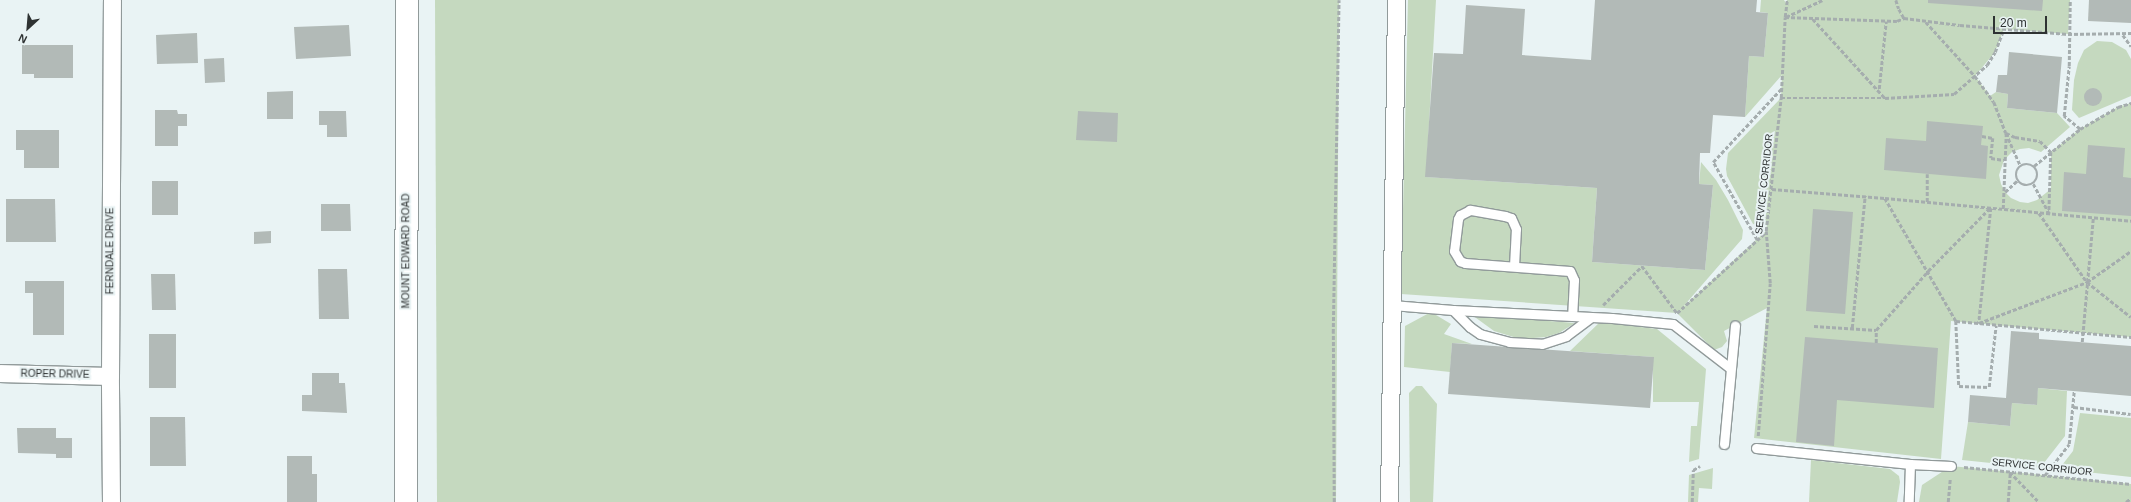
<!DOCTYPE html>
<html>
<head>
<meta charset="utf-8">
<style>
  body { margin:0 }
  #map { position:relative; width:2131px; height:502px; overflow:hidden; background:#e9f3f4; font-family:Helvetica,sans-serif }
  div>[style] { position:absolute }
  .green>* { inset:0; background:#c5d9bf }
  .building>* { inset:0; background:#b2bab7 }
  .round { border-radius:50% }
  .path>* { height:2.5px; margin-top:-1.25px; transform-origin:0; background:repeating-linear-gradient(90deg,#a5adae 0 4px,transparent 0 6px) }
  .path>.ring { margin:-1.25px; padding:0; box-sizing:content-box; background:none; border:2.5px solid #a5adae; border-radius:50% }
  .roads { filter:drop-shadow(1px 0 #919a9a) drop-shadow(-1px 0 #919a9a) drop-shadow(0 1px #919a9a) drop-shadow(0 -1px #919a9a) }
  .lane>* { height:9px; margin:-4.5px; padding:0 4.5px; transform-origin:4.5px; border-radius:4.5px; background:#fff }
  .street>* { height:17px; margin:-8.5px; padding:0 8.5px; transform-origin:8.5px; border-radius:8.5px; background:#fff }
  .secondary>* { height:22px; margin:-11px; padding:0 11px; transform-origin:11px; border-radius:11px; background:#fff }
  span { translate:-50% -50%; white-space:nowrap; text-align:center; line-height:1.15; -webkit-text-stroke:4px #e9f3f4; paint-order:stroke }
  .street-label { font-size:10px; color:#2e3232 }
  .north { position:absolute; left:8px; top:8px; width:40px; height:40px; -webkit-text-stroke:3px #e9f3f4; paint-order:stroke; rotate:206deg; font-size:11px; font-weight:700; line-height:16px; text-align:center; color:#2e3232 }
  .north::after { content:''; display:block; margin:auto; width:14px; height:18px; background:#2e3232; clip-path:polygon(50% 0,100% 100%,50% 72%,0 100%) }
  .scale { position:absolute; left:1993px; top:16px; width:54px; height:18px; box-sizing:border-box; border:2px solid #2e3232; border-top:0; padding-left:5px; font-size:12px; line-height:14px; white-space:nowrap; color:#2e3232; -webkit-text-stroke:3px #e9f3f4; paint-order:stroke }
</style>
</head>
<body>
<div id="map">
  <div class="green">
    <i style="clip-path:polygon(435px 0,1339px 0,1336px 502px,437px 502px)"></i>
    <i style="clip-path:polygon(1408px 0,1436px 0,1426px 177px,1597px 188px,1592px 262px,1705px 270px,1713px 185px,1699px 184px,1701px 162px,1716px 180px,1728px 200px,1743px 230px,1742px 239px,1682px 308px,1766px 231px,1767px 224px,1761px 226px,1753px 224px,1727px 176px,1726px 169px,1728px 153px,1781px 98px,1782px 75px,1745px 117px,1749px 56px,1764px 57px,1768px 13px,1760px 12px,1761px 0,1784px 0,1786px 3px,1787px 0,2070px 0,2068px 34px,2004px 29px,1995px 52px,1975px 76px,1990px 96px,1996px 92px,2008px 94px,2007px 108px,2057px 113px,2070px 127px,2041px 152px,2029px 148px,2020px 149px,2012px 152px,2004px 160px,1999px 175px,2001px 184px,2005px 192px,2011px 198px,2020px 202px,2028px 203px,2037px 200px,2051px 189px,2051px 152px,2080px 129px,2118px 107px,2131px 103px,2131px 337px,1951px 321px,1941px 459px,1754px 438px,1767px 308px,1724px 331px,1727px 341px,1722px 347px,1714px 350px,1677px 313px,1401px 294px)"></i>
    <i style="clip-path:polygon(2097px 41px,2112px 42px,2126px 50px,2131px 59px,2131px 96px,2079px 118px,2072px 110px,2074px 80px,2078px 63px,2084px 50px)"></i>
    <i style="clip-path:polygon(1431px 312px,1451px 324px,1444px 334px,1472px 344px,1452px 343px,1450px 372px,1404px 367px,1405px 326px)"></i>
    <i style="clip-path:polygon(1472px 315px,1575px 323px,1559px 333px,1546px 337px,1520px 339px,1494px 331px)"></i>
    <i style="clip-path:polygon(1600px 322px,1657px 329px,1706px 369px,1699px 459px,1689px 462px,1691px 426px,1697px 426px,1699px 402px,1653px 402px,1653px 357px,1570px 351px)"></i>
    <i style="clip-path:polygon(1416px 386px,1422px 386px,1437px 404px,1433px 502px,1410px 502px,1409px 393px)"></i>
    <i style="clip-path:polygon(2038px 388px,2067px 391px,2065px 436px,2040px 468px,1962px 460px,1968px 422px,2010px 426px,2012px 403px,2036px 405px)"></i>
    <i style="clip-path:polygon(2080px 413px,2131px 418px,2131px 477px,2059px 469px,2073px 451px)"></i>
    <i style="clip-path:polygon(1811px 460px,1890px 469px,1899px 476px,1900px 482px,1897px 502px,1809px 502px)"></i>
    <i style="clip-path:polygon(1951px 466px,2131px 484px,2131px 502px,1919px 502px,1922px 485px)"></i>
    <i style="clip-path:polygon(1713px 468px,1712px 489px,1699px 488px,1698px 502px,1688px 502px,1689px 475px)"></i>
  </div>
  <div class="building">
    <i style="clip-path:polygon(1595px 0,1757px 0,1756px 12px,1768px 13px,1764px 57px,1749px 56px,1745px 117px,1713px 115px,1710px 153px,1700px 153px,1699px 184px,1713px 185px,1705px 270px,1592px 262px,1597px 188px,1425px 177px,1434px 53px,1463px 54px,1466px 5px,1525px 9px,1522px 55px,1591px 60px)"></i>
    <i style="clip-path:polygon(1928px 0,2043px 0,2042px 11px,1928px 3px)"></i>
    <i style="clip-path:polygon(2089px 0,2131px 0,2131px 23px,2088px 21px)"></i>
    <i style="clip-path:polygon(349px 25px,351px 56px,296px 59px,294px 27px)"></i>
    <i style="clip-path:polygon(197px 33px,198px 63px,157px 64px,156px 35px)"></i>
    <i style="clip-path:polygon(22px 45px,73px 45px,73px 78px,34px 78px,34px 74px,22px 74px)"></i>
    <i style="clip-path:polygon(2009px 52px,2062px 57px,2057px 113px,2007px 108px,2008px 94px,1996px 92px,1998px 75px,2007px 75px)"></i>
    <i style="clip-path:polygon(224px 58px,225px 82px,205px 83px,204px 59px)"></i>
    <i class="round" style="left:2084px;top:88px;width:18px;height:18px"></i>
    <i style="clip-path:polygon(293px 91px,293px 119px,267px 119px,267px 92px)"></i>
    <i style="clip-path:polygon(155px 110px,177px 110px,178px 114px,187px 114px,187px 126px,178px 126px,178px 146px,155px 146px)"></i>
    <i style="clip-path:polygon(319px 111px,346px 111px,347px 137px,327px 137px,327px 125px,319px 125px)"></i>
    <i style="clip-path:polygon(1078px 111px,1118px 113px,1117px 142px,1076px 140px)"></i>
    <i style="clip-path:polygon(1927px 121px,1983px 126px,1981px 145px,1988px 146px,1986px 179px,1884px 170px,1886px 138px,1926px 141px)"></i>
    <i style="clip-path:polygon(16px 130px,59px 130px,59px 168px,24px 168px,24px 150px,16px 150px)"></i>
    <i style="clip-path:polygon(2088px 145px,2125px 148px,2123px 177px,2131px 178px,2131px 216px,2062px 211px,2064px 172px,2086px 174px)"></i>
    <i style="clip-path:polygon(152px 181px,178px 181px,178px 215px,152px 215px)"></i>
    <i style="clip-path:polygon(6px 199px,55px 199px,56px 242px,6px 242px)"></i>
    <i style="clip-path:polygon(321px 204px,350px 204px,351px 231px,321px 231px)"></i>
    <i style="clip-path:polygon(1813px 209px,1853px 212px,1845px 314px,1806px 311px)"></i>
    <i style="clip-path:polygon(271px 231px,271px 243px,254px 244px,254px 232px)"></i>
    <i style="clip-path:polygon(318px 269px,347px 269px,349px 319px,319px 319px)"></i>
    <i style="clip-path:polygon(151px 274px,175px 274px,176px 310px,152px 310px)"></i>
    <i style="clip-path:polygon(25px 281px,64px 281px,64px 335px,33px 335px,33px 293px,25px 293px)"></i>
    <i style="clip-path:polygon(2011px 331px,2039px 333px,2039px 339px,2131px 346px,2131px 396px,2038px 388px,2037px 405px,2012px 403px,2010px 426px,1968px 422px,1970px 395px,2006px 398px)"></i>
    <i style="clip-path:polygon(149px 334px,176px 334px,176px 388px,149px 388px)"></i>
    <i style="clip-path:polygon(1805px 337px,1938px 348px,1934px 408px,1837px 400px,1834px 446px,1796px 442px)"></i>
    <i style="clip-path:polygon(1452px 343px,1654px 357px,1650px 408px,1448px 394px)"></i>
    <i style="clip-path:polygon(312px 373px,339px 373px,339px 383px,345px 383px,347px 413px,302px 411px,302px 395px,312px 395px)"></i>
    <i style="clip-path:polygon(150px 417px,185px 417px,186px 466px,150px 466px)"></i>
    <i style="clip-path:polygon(17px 428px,56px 428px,56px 438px,72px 438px,72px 458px,56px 458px,56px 454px,18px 453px)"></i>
    <i style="clip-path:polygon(287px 456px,312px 456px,312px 474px,317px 474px,317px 502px,287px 502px)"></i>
  </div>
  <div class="path">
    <i style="left:1896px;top:0;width:9px;rotate:72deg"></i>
    <i style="left:1899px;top:9px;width:10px;rotate:61deg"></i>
    <i style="left:1785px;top:17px;width:17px;rotate:-83deg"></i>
    <i style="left:1786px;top:17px;width:40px;rotate:-25deg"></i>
    <i style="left:1813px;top:19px;width:107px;rotate:47.7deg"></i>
    <i style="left:1926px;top:22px;width:73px;rotate:47.8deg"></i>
    <i style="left:1975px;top:76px;width:32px;rotate:54deg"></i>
    <i style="left:1994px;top:102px;width:33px;rotate:69deg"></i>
    <i style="left:2006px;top:133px;width:36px;rotate:66deg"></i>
    <i style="left:2123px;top:35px;width:14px;rotate:54deg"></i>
    <i style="left:1879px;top:89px;width:68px;rotate:-84.1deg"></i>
    <i style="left:1781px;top:98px;width:104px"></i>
    <i style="left:1885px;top:98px;width:69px;rotate:-3.3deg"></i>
    <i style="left:1954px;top:94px;width:44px;rotate:-41.3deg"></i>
    <i style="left:1987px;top:65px;width:15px;rotate:-58deg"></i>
    <i style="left:1995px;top:52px;width:25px;rotate:-69deg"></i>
    <i style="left:2080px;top:129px;width:44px;rotate:-30.1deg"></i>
    <i style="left:2118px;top:107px;width:14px;rotate:-17deg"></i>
    <i style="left:1982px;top:136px;width:11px;rotate:10deg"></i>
    <i style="left:1993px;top:138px;width:20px;rotate:96deg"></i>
    <i style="left:1991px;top:158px;width:13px;rotate:9deg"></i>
    <i class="ring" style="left:2016px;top:164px;width:19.5px;height:19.5px"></i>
    <i style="left:2034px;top:166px;width:59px;rotate:-38.8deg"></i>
    <i style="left:2080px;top:129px;width:21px;rotate:-141deg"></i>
    <i style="left:2064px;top:116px;width:50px;rotate:-84.3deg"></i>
    <i style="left:2069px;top:66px;width:66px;rotate:-89.1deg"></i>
    <i style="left:1772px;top:189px;width:113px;rotate:4.6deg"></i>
    <i style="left:1885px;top:198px;width:247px;rotate:5.3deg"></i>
    <i style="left:2005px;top:192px;width:18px;rotate:-43deg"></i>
    <i style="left:1885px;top:198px;width:142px;rotate:60deg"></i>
    <i style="left:1956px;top:321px;width:65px;rotate:87.4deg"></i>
    <i style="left:1959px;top:386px;width:30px;rotate:2deg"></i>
    <i style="left:1989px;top:387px;width:62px;rotate:-83.6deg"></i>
    <i style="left:1927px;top:202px;width:28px;rotate:-90deg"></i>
    <i style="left:1991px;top:208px;width:116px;rotate:96deg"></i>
    <i style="left:1979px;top:323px;width:116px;rotate:-20.8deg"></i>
    <i style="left:2087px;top:282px;width:54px;rotate:-35.2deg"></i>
    <i style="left:2003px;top:209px;width:76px;rotate:-87.7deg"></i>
    <i style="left:2006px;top:133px;width:10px;rotate:24deg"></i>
    <i style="left:2015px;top:137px;width:25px;rotate:9deg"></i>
    <i style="left:2040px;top:141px;width:16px;rotate:45deg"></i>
    <i style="left:2051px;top:152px;width:62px;rotate:91.8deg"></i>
    <i style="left:2049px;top:214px;width:34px;rotate:-118deg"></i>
    <i style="left:2039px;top:213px;width:84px;rotate:55.2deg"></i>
    <i style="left:2087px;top:282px;width:56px;rotate:38.5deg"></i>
    <i style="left:1757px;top:240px;width:90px;rotate:-119.4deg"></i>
    <i style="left:1713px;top:162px;width:100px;rotate:-47deg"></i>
    <i style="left:1603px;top:305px;width:55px;rotate:-45deg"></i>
    <i style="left:1642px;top:266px;width:59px;rotate:53.3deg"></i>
    <i style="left:1677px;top:313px;width:120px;rotate:-42.3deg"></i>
    <i style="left:1956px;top:321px;width:176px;rotate:5.2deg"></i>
    <i style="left:1814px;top:326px;width:62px;rotate:3.7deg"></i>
    <i style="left:1876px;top:330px;width:79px;rotate:-48.6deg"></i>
    <i style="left:1928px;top:271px;width:88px;rotate:-45.5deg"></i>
    <i style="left:1852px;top:328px;width:133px;rotate:-84.4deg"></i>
    <i style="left:2082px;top:342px;width:124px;rotate:-84.9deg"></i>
    <i style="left:1876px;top:343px;width:13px;rotate:-90deg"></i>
    <i style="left:2074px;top:407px;width:57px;rotate:7deg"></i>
    <i style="left:1758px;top:436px;width:153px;rotate:-85.5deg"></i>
    <i style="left:1770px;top:283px;width:52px;rotate:-94.4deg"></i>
    <i style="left:1766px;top:231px;width:134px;rotate:-83.6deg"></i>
    <i style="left:1781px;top:98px;width:81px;rotate:-87.2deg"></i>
    <i style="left:1785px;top:17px;width:112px;rotate:2deg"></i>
    <i style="left:1897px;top:21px;width:8px;rotate:-23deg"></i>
    <i style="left:1904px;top:18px;width:56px;rotate:7.1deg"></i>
    <i style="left:1960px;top:25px;width:108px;rotate:4.8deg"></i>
    <i style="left:2068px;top:34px;width:63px;rotate:-0.9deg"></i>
    <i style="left:1964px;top:467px;width:168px;rotate:5.8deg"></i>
    <i style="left:2010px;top:472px;width:42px;rotate:46deg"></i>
    <i style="left:2045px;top:475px;width:39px;rotate:-52deg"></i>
    <i style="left:2069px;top:444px;width:53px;rotate:-84.6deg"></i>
    <i style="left:1334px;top:502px;width:169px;rotate:-90.3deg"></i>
    <i style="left:1333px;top:333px;width:333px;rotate:-89deg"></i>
    <i style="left:1692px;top:502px;width:32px;rotate:-88deg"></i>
    <i style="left:1693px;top:470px;width:8px;rotate:-30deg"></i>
    <i style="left:1948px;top:502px;width:23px;rotate:-85deg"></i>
    <i style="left:2008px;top:502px;width:29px;rotate:-86deg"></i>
    <i style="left:2126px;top:502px;width:6px;rotate:-39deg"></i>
  </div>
  <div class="roads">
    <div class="lane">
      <i style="left:1514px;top:266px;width:37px;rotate:-87deg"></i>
      <i style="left:1516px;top:229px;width:12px;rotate:-114deg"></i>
      <i style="left:1511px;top:218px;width:6px;rotate:-162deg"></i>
      <i style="left:1505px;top:216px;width:36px;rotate:-170deg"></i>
      <i style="left:1470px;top:210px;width:11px;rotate:153deg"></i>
      <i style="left:1460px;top:215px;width:4px;rotate:117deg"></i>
      <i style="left:1458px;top:219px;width:32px;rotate:97deg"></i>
      <i style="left:1454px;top:251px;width:12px;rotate:59deg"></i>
      <i style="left:1460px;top:261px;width:5px;rotate:22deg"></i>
      <i style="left:1465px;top:263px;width:105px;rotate:4.4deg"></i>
      <i style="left:1570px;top:271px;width:10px;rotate:66deg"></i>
      <i style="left:1574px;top:280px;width:36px;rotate:93deg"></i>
      <i style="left:1392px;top:305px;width:61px;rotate:4.7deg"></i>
      <i style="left:1453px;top:310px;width:159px;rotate:2.9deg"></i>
      <i style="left:1612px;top:318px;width:61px;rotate:5.6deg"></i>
      <i style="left:1673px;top:324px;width:72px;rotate:37.7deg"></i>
      <i style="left:1453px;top:310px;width:24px;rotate:45deg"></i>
      <i style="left:1470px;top:327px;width:12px;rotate:35deg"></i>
      <i style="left:1480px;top:334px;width:30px;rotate:15deg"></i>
      <i style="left:1509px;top:342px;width:33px;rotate:3deg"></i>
      <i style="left:1542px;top:344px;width:25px;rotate:-18deg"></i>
      <i style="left:1566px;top:336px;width:31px;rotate:-37deg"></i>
      <i style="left:1724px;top:444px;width:119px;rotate:-84.7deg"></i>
      <i style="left:1756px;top:448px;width:155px;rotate:5.9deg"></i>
      <i style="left:1910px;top:464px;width:38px;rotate:92deg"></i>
      <i style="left:1910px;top:464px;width:41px;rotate:2.8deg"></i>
    </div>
    <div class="street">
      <i style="left:0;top:373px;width:110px;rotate:1.6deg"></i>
      <i style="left:111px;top:502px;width:126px;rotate:-90.5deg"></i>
      <i style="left:110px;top:376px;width:376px;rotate:-89.7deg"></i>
      <i style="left:1389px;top:502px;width:502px;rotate:-89.2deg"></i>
    </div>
    <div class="secondary">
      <i style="left:406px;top:502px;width:502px;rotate:-89.89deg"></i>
    </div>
  </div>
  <div class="street-label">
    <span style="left:1764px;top:184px;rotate:-84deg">SERVICE CORRIDOR</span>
    <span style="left:110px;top:251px;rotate:-90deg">FERNDALE DRIVE</span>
    <span style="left:406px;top:251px;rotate:-90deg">MOUNT EDWARD ROAD</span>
    <span style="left:55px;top:374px;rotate:1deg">ROPER DRIVE</span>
    <span style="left:2042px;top:467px;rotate:6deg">SERVICE CORRIDOR</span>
  </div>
  <div class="north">N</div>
  <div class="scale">20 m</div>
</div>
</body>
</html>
